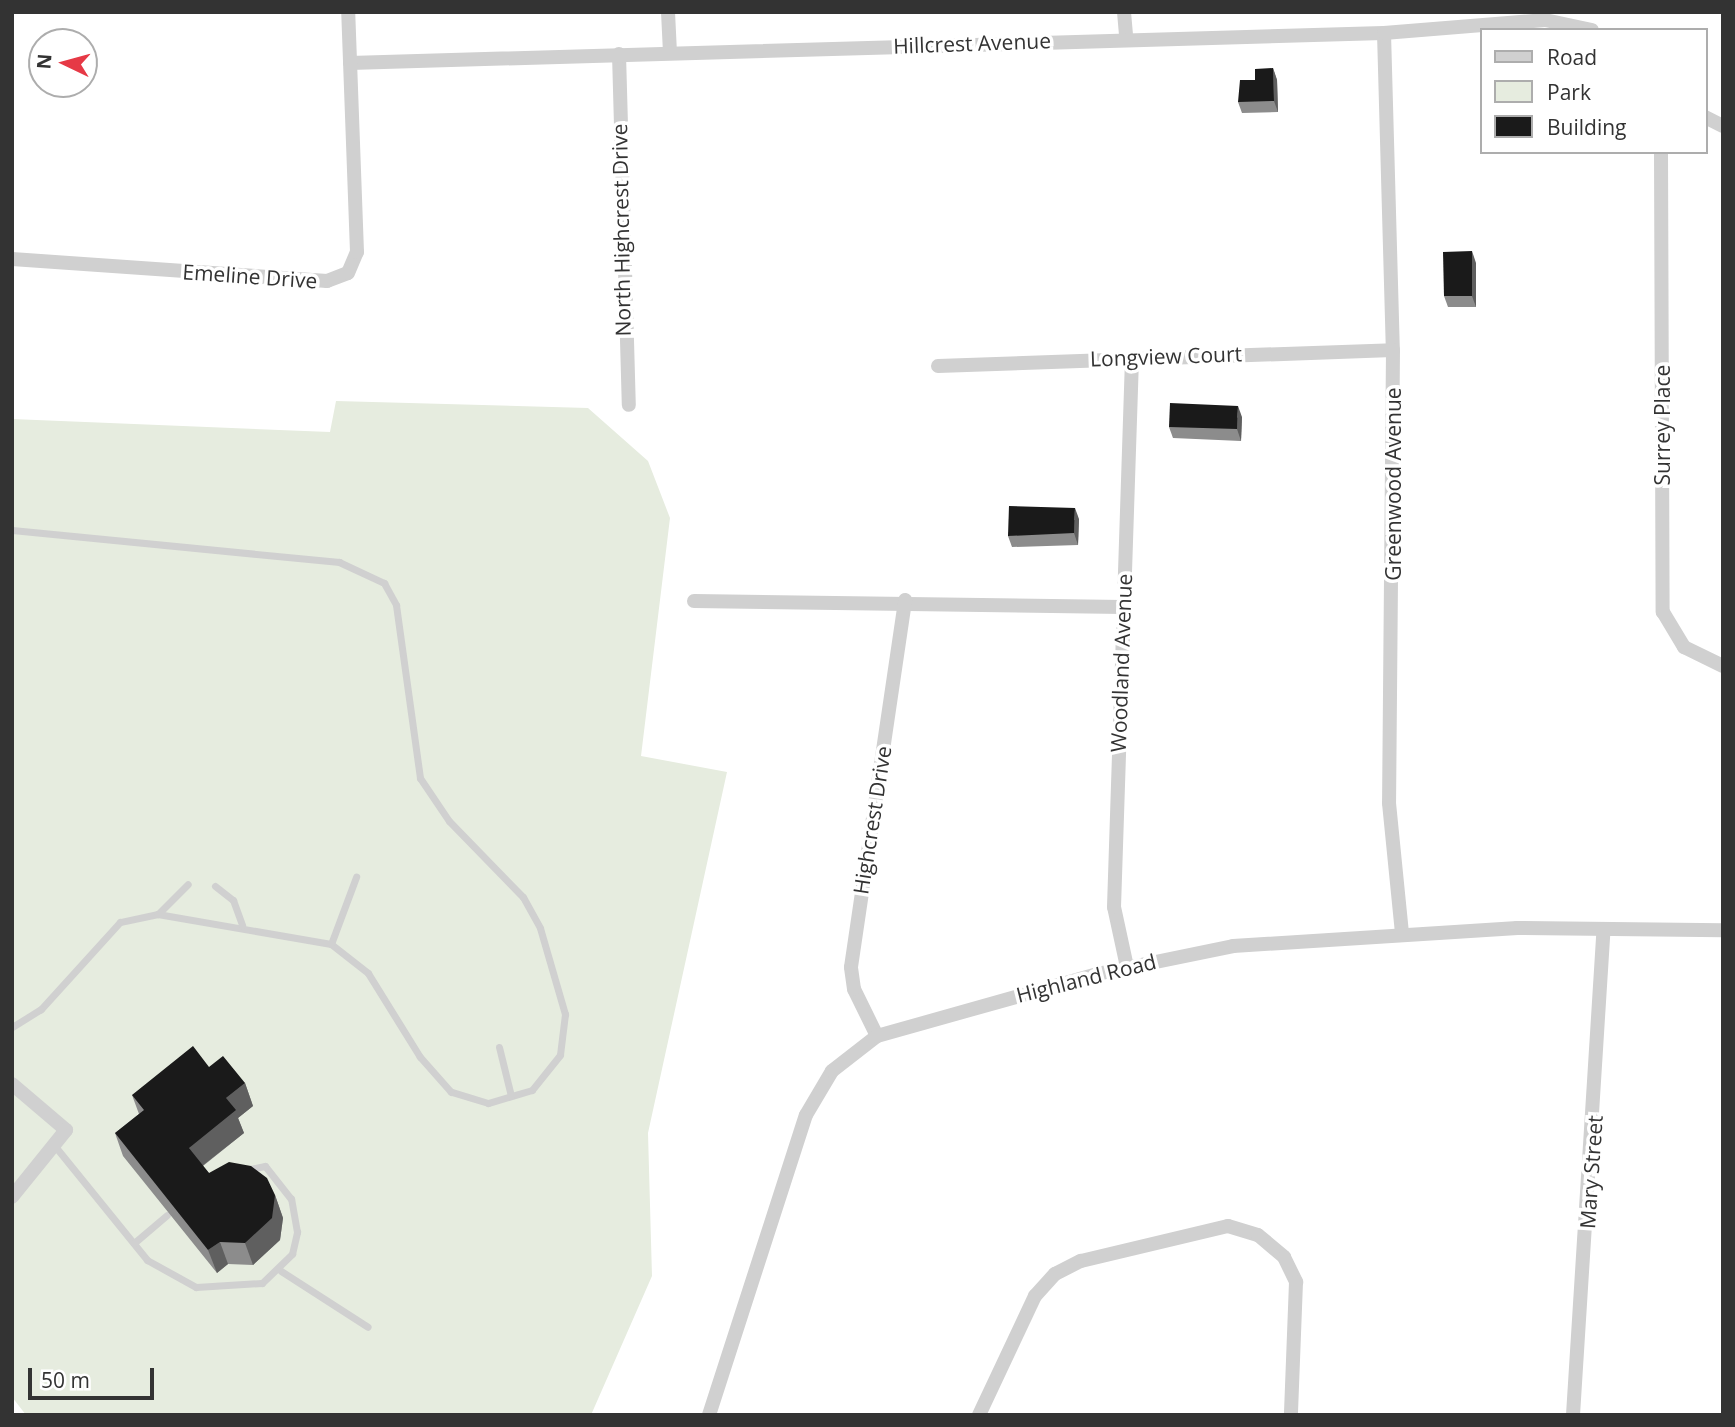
<!DOCTYPE html>
<html>
<head>
<meta charset="utf-8">
<style>
  body { margin:0 }
  #map { position:relative; width:1735px; height:1427px; overflow:hidden; background:#fff; font-family:"Open Sans",sans-serif }
  div>[style] { position:absolute }
  .green>* { inset:0; background:#e6ecdf }
  .service>* { height:7px; margin:-3.5px; padding:0 3.5px; transform-origin:3.5px; border-radius:3.5px; background:#d0d0d0 }
  .minor>* { height:14px; margin:-7px; padding:0 7px; transform-origin:7px; border-radius:7px; background:#d0d0d0 }
  .wall>* { inset:0; background:#8c8c8c }
  .shaded-wall>* { inset:0; background:#5f5f5f }
  .building>* { inset:0; background:#1a1a1a }
  span { translate:-50% -50%; white-space:nowrap; text-align:center; line-height:1.15; -webkit-text-stroke:7px #fff; paint-order:stroke }
  .street-label { font-size:21px; color:#333 }
  .frame { position:absolute; inset:0; border:14px solid #333; pointer-events:none }
  .legend { position:absolute; left:1480px; top:28px; width:228px; height:126px; box-sizing:border-box; background:#fff; border:2px solid #adadad; margin:0; padding:9px 12px; list-style:none; font-size:21px; color:#333 }
  .legend li { display:flex; align-items:center; gap:14px; height:35px }
  .legend b { width:35px; border:2px solid #adadad }
  .north { position:absolute; left:28px; top:28px; width:70px; height:70px; box-sizing:border-box; background:#fff; border:2px solid #adadad; border-radius:50%; rotate:275deg; font-size:19px; font-weight:700; line-height:28px; text-align:center; color:#333 }
  .north::after { content:''; display:block; margin:auto; width:24px; height:32px; background:#e63946; clip-path:polygon(50% 0,100% 100%,50% 72%,0 100%) }
  .scale { position:absolute; left:28px; top:1368px; width:126px; height:32px; box-sizing:border-box; border:4px solid #333; border-top:0; padding-left:9px; font-size:21px; line-height:24px; white-space:nowrap; color:#333; -webkit-text-stroke:5px #fff; paint-order:stroke }
</style>
</head>
<body>
<div id="map">
  <div class="green">
    <i style="clip-path:polygon(336px 401px,588px 408px,648px 461px,670px 518px,641px 756px,727px 772px,648px 1133px,652px 1276px,591px 1415px,26px 1415px,12px 1397px,12px 419px,330px 432px)"></i>
  </div>
  <div class="service">
    <i style="left:12px;top:530px;width:329px;rotate:5.6deg"></i>
    <i style="left:339px;top:562px;width:50px;rotate:25deg"></i>
    <i style="left:384px;top:583px;width:25px;rotate:61deg"></i>
    <i style="left:396px;top:605px;width:175px;rotate:82.1deg"></i>
    <i style="left:420px;top:778px;width:52px;rotate:56deg"></i>
    <i style="left:449px;top:821px;width:106px;rotate:45.8deg"></i>
    <i style="left:523px;top:897px;width:35px;rotate:61deg"></i>
    <i style="left:540px;top:928px;width:90px;rotate:73.8deg"></i>
    <i style="left:565px;top:1014px;width:41px;rotate:97deg"></i>
    <i style="left:560px;top:1055px;width:45px;rotate:128.7deg"></i>
    <i style="left:532px;top:1090px;width:46px;rotate:163.5deg"></i>
    <i style="left:488px;top:1103px;width:39px;rotate:-163deg"></i>
    <i style="left:451px;top:1092px;width:47px;rotate:-131.5deg"></i>
    <i style="left:420px;top:1057px;width:99px;rotate:-121.8deg"></i>
    <i style="left:368px;top:973px;width:47px;rotate:-141.9deg"></i>
    <i style="left:331px;top:944px;width:176px;rotate:-170.2deg"></i>
    <i style="left:158px;top:914px;width:39px;rotate:168deg"></i>
    <i style="left:120px;top:922px;width:118px;rotate:132.2deg"></i>
    <i style="left:41px;top:1009px;width:34px;rotate:148deg"></i>
    <i style="left:215px;top:886px;width:23px;rotate:38deg"></i>
    <i style="left:233px;top:900px;width:27px;rotate:70deg"></i>
    <i style="left:158px;top:914px;width:42px;rotate:-45deg"></i>
    <i style="left:331px;top:944px;width:72px;rotate:-69.5deg"></i>
    <i style="left:499px;top:1047px;width:50px;rotate:76.2deg"></i>
    <i style="left:54px;top:1145px;width:148px;rotate:51deg"></i>
    <i style="left:147px;top:1260px;width:56px;rotate:28.9deg"></i>
    <i style="left:196px;top:1287px;width:66px;rotate:-3.5deg"></i>
    <i style="left:262px;top:1283px;width:42px;rotate:-44deg"></i>
    <i style="left:292px;top:1254px;width:23px;rotate:-77deg"></i>
    <i style="left:297px;top:1232px;width:34px;rotate:-100deg"></i>
    <i style="left:291px;top:1199px;width:42px;rotate:-128.2deg"></i>
    <i style="left:265px;top:1166px;width:20px;rotate:169deg"></i>
    <i style="left:134px;top:1243px;width:43px;rotate:-40.3deg"></i>
    <i style="left:281px;top:1271px;width:103px;rotate:32.8deg"></i>
  </div>
  <div class="minor">
    <i style="left:668px;top:12px;width:41px;rotate:87.2deg"></i>
    <i style="left:1124px;top:12px;width:25px;rotate:85deg"></i>
    <i style="left:1384px;top:33px;width:317px;rotate:88.4deg"></i>
    <i style="left:1393px;top:350px;width:453px;rotate:90.5deg"></i>
    <i style="left:1389px;top:803px;width:132px;rotate:84.3deg"></i>
    <i style="left:619px;top:54px;width:351px;rotate:88.4deg"></i>
    <i style="left:350px;top:63px;width:1034px;rotate:-1.66deg"></i>
    <i style="left:1384px;top:33px;width:162px;rotate:-4.6deg"></i>
    <i style="left:1545px;top:20px;width:48px;rotate:12deg"></i>
    <i style="left:1705px;top:117px;width:20px;rotate:27deg"></i>
    <i style="left:1661px;top:152px;width:460px;rotate:89.8deg"></i>
    <i style="left:1663px;top:612px;width:41px;rotate:59deg"></i>
    <i style="left:1684px;top:647px;width:43px;rotate:26deg"></i>
    <i style="left:12px;top:259px;width:316px;rotate:4deg"></i>
    <i style="left:327px;top:281px;width:22px;rotate:-21deg"></i>
    <i style="left:348px;top:273px;width:23px;rotate:-67deg"></i>
    <i style="left:357px;top:252px;width:240px;rotate:-92.1deg"></i>
    <i style="left:938px;top:366px;width:455px;rotate:-2deg"></i>
    <i style="left:694px;top:601px;width:429px;rotate:0.8deg"></i>
    <i style="left:1127px;top:967px;width:61px;rotate:-102.2deg"></i>
    <i style="left:1114px;top:907px;width:549px;rotate:-88.12deg"></i>
    <i style="left:877px;top:1036px;width:52px;rotate:-116.1deg"></i>
    <i style="left:854px;top:989px;width:22px;rotate:-98deg"></i>
    <i style="left:851px;top:967px;width:371px;rotate:-81.6deg"></i>
    <i style="left:12px;top:1084px;width:71px;rotate:40.4deg"></i>
    <i style="left:66px;top:1130px;width:86px;rotate:128.9deg"></i>
    <i style="left:709px;top:1415px;width:315px;rotate:-72.1deg"></i>
    <i style="left:806px;top:1115px;width:51px;rotate:-59.4deg"></i>
    <i style="left:832px;top:1071px;width:57px;rotate:-37.9deg"></i>
    <i style="left:877px;top:1036px;width:229px;rotate:-15.7deg"></i>
    <i style="left:1097px;top:974px;width:139px;rotate:-11.6deg"></i>
    <i style="left:1233px;top:946px;width:285px;rotate:-3.6deg"></i>
    <i style="left:1517px;top:928px;width:206px;rotate:0.6deg"></i>
    <i style="left:979px;top:1415px;width:132px;rotate:-64.8deg"></i>
    <i style="left:1035px;top:1296px;width:30px;rotate:-48deg"></i>
    <i style="left:1055px;top:1274px;width:29px;rotate:-27deg"></i>
    <i style="left:1081px;top:1261px;width:151px;rotate:-13.4deg"></i>
    <i style="left:1228px;top:1226px;width:31px;rotate:17deg"></i>
    <i style="left:1258px;top:1235px;width:34px;rotate:40deg"></i>
    <i style="left:1284px;top:1257px;width:28px;rotate:64deg"></i>
    <i style="left:1296px;top:1282px;width:133px;rotate:92.2deg"></i>
    <i style="left:1573px;top:1415px;width:487px;rotate:-86.4deg"></i>
  </div>
  <div class="wall">
    <i style="clip-path:polygon(1273px 68px,1277px 80px,1278px 112px,1242px 113px,1238px 102px,1255px 80px)"></i>
    <i style="clip-path:polygon(1476px 263px,1476px 307px,1448px 307px,1444px 296px)"></i>
    <i style="clip-path:polygon(1242px 417px,1241px 441px,1173px 438px,1169px 427px)"></i>
    <i style="clip-path:polygon(1079px 519px,1078px 545px,1012px 547px,1008px 536px)"></i>
    <i style="clip-path:polygon(209px 1067px,245px 1083px,253px 1106px,238px 1118px,244px 1133px,203px 1166px,209px 1173px,275px 1195px,283px 1218px,280px 1240px,253px 1265px,228px 1264px,217px 1273px,123px 1156px,115px 1133px,139px 1114px,132px 1095px)"></i>
  </div>
  <div class="shaded-wall">
    <i style="clip-path:polygon(1273px 68px,1277px 80px,1278px 112px,1274px 101px)"></i>
    <i style="clip-path:polygon(1472px 251px,1476px 263px,1476px 307px,1472px 296px)"></i>
    <i style="clip-path:polygon(1238px 406px,1242px 417px,1241px 441px,1237px 429px)"></i>
    <i style="clip-path:polygon(1075px 508px,1079px 519px,1078px 545px,1074px 533px)"></i>
    <i style="clip-path:polygon(245px 1083px,253px 1106px,238px 1118px,244px 1133px,197px 1170px,189px 1148px,226px 1098px)"></i>
    <i style="clip-path:polygon(275px 1195px,283px 1218px,280px 1240px,253px 1265px,245px 1243px)"></i>
    <i style="clip-path:polygon(220px 1242px,228px 1264px,217px 1273px,208px 1250px)"></i>
  </div>
  <div class="building">
    <i style="clip-path:polygon(1273px 68px,1274px 101px,1238px 102px,1240px 80px,1255px 80px,1255px 69px)"></i>
    <i style="clip-path:polygon(1472px 251px,1472px 296px,1444px 296px,1443px 252px)"></i>
    <i style="clip-path:polygon(1170px 403px,1238px 406px,1237px 429px,1169px 427px)"></i>
    <i style="clip-path:polygon(1009px 506px,1075px 508px,1074px 533px,1008px 536px)"></i>
    <i style="clip-path:polygon(193px 1046px,209px 1067px,223px 1056px,245px 1083px,226px 1098px,236px 1110px,189px 1148px,209px 1173px,229px 1162px,251px 1166px,267px 1178px,275px 1195px,272px 1218px,245px 1243px,220px 1242px,208px 1250px,115px 1133px,144px 1110px,132px 1095px)"></i>
  </div>
  <div class="street-label">
    <span style="left:972px;top:43px;rotate:-2deg">Hillcrest Avenue</span>
    <span style="left:621px;top:230px;rotate:-91deg">North Highcrest Drive</span>
    <span style="left:250px;top:276px;rotate:4deg">Emeline Drive</span>
    <span style="left:1166px;top:356px;rotate:-2deg">Longview Court</span>
    <span style="left:1662px;top:425px;rotate:-90deg">Surrey Place</span>
    <span style="left:1393px;top:484px;rotate:-90deg">Greenwood Avenue</span>
    <span style="left:1121px;top:663px;rotate:-88deg">Woodland Avenue</span>
    <span style="left:872px;top:820px;rotate:-81deg">Highcrest Drive</span>
    <span style="left:1086px;top:978px;rotate:-14deg">Highland Road</span>
    <span style="left:1591px;top:1172px;rotate:-86deg">Mary Street</span>
  </div>
  <div class="frame"></div>
  <ul class="legend">
  <li><b style="height:9px;background:#d0d0d0"></b>Road</li>
  <li><b style="height:19px;background:#e6ecdf"></b>Park</li>
  <li><b style="height:19px;background:#1a1a1a"></b>Building</li>
  </ul>
  <div class="north">N</div>
  <div class="scale">50 m</div>
</div>
</body>
</html>
